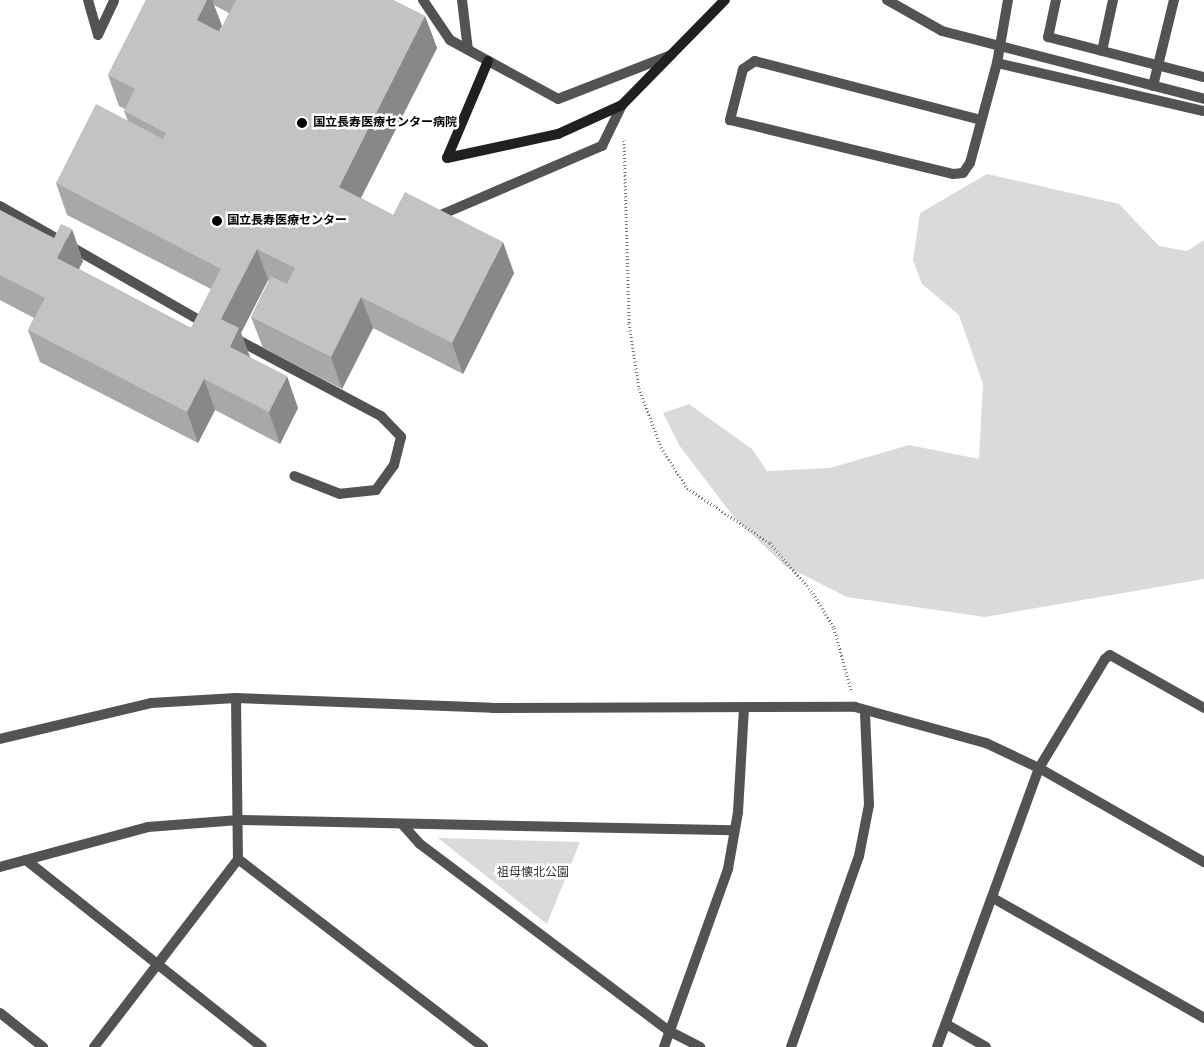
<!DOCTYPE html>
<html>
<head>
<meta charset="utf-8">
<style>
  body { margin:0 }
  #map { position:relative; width:1204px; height:1047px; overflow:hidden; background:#fff; font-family:"Public Sans","Noto Sans JP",sans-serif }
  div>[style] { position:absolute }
  .green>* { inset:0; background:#dadada }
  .path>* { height:3px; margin-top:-1.5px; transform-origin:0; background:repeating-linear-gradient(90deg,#757575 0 1px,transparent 0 3.5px) }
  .lane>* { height:10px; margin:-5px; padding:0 5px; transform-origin:5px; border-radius:5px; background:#535353 }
  .street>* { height:10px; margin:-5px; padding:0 5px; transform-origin:5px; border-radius:5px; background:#535353 }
  .secondary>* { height:10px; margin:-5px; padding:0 5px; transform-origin:5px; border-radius:5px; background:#202020 }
  .wall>* { inset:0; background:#a8a8a8 }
  .shaded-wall>* { inset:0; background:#888 }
  .building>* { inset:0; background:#c3c3c3 }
  .dots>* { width:14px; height:14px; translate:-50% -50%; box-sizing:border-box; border:2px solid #fff; border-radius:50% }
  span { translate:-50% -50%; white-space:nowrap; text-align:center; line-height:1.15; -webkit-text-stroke:5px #fff; paint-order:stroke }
  .poi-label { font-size:12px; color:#000; font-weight:700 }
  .left { translate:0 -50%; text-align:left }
  .park-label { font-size:12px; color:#313131 }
</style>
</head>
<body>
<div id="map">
  <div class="green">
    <i style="clip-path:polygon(987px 174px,1119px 204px,1159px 246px,1187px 251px,1204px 240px,1204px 579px,985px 617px,847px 597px,784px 565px,733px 516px,679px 445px,663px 413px,689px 404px,752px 449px,767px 471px,830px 468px,909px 445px,979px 459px,983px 384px,959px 315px,922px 284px,913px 260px,920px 213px)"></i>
    <i style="clip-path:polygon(438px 838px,580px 842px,547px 924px)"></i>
  </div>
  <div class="path">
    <i style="left:624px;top:140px;width:183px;rotate:88.4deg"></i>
    <i style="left:629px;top:323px;width:66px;rotate:81.3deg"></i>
    <i style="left:639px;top:388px;width:63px;rotate:69.6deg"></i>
    <i style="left:661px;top:447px;width:49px;rotate:57.6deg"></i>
    <i style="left:687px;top:488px;width:100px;rotate:33.5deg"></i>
    <i style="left:770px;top:543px;width:66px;rotate:49.3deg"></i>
    <i style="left:813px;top:593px;width:41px;rotate:59deg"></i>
    <i style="left:834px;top:628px;width:64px;rotate:74.7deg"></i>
  </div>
  <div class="lane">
    <i style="left:88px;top:0;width:36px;rotate:74deg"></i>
    <i style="left:98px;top:35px;width:38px;rotate:-65deg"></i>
    <i style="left:423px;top:0;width:48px;rotate:56deg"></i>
    <i style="left:450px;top:40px;width:123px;rotate:28.6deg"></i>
    <i style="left:558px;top:99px;width:121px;rotate:-21.3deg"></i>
    <i style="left:462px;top:0;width:50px;rotate:83.2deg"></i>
    <i style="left:887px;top:0;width:63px;rotate:29.4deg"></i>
    <i style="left:942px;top:31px;width:271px;rotate:14.5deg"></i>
    <i style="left:1008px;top:0;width:64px;rotate:99.9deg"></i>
    <i style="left:997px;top:63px;width:212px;rotate:13.1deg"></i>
    <i style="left:1056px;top:0;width:38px;rotate:102deg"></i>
    <i style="left:1048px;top:37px;width:161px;rotate:14.4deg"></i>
    <i style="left:1102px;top:51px;width:52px;rotate:-77.8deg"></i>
    <i style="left:1153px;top:86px;width:89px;rotate:-76.3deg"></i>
    <i style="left:981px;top:120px;width:234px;rotate:-165.4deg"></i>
    <i style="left:755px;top:61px;width:14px;rotate:146deg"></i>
    <i style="left:743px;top:69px;width:53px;rotate:104.3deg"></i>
    <i style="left:730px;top:120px;width:229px;rotate:13.6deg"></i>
    <i style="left:953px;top:174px;width:10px;rotate:-6deg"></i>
    <i style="left:963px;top:173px;width:12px;rotate:-55deg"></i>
    <i style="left:970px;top:163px;width:104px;rotate:-74.9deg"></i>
    <i style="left:436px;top:217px;width:181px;rotate:-23.2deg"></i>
    <i style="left:602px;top:146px;width:46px;rotate:-64deg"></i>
  </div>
  <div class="street">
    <i style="left:0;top:206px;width:240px;rotate:29.8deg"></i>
    <i style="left:238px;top:340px;width:162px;rotate:28deg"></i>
    <i style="left:381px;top:416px;width:29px;rotate:46deg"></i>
    <i style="left:401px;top:437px;width:29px;rotate:104deg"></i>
    <i style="left:394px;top:465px;width:31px;rotate:126deg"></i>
    <i style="left:376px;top:490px;width:36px;rotate:174deg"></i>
    <i style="left:340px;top:494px;width:49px;rotate:-158.6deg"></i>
    <i style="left:236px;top:698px;width:161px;rotate:89.3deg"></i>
    <i style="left:238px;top:859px;width:309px;rotate:37.5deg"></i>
    <i style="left:0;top:739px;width:155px;rotate:-13.4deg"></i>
    <i style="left:151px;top:703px;width:85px;rotate:-3.4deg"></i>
    <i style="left:236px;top:698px;width:256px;rotate:2.2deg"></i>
    <i style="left:492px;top:708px;width:363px;rotate:-0.2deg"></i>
    <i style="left:855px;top:707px;width:136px;rotate:15.4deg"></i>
    <i style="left:986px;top:743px;width:59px;rotate:25.3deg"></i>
    <i style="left:1039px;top:768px;width:190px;rotate:29.7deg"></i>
    <i style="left:402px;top:824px;width:27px;rotate:48deg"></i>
    <i style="left:420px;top:844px;width:311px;rotate:36.9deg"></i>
    <i style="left:669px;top:1031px;width:35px;rotate:27deg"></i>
    <i style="left:26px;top:860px;width:301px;rotate:38.4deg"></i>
    <i style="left:0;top:867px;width:153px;rotate:-15.1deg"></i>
    <i style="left:148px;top:827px;width:91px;rotate:-4.4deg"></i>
    <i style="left:239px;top:820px;width:494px;rotate:1.2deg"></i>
    <i style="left:993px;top:898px;width:243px;rotate:29.6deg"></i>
    <i style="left:0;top:1013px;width:55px;rotate:38.3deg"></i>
    <i style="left:946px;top:1024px;width:46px;rotate:29.9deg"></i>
    <i style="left:94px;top:1047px;width:237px;rotate:-52.5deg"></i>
    <i style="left:664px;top:1047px;width:189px;rotate:-70.2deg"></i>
    <i style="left:728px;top:869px;width:58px;rotate:-80deg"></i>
    <i style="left:738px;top:812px;width:103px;rotate:-86.7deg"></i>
    <i style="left:791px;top:1047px;width:203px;rotate:-70.4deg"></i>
    <i style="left:859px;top:856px;width:52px;rotate:-78.9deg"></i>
    <i style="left:869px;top:805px;width:93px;rotate:-92.5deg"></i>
    <i style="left:937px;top:1047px;width:297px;rotate:-69.9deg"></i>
    <i style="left:1039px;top:768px;width:127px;rotate:-58.8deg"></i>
    <i style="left:1105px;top:659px;width:6px;rotate:-39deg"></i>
    <i style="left:1110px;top:655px;width:108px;rotate:29.4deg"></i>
  </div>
  <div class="secondary">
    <i style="left:488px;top:61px;width:105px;rotate:112.9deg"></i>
    <i style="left:447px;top:158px;width:114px;rotate:-12.2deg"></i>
    <i style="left:558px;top:134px;width:70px;rotate:-24.4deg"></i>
    <i style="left:622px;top:105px;width:147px;rotate:-45.6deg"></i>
  </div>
  <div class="wall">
    <i style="clip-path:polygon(evenodd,146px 0,393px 0,425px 16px,437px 48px,361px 198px,393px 215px,514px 273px,463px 374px,373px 328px,342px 389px,263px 348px,251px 317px,269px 281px,268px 280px,241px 333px,250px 357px,298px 408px,280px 444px,215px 410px,198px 443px,40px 362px,28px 330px,34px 318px,0 300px,0 210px,83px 261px,79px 269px,191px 328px,211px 289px,67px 215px,56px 183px,128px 121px,124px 111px,125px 109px,119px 106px,108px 75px,146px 0,214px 5px,229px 13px,220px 32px,219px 31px,222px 26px,214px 5px)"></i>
  </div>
  <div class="shaded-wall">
    <i style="clip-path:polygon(207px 0,212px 0,222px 26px,209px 52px,197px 20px)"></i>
    <i style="clip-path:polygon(425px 16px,437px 48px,350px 219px,339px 187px)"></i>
    <i style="clip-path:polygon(72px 229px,83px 261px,68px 290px,57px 258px)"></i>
    <i style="clip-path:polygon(503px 242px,514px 273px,463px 374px,452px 343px)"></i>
    <i style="clip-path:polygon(257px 249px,268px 280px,241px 333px,251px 360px,230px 347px,221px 319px)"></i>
    <i style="clip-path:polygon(361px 297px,373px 328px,342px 389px,331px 357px)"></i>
    <i style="clip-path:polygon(287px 376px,298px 408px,280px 444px,269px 412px)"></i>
    <i style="clip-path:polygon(204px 379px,215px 410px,198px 443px,187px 412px)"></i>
  </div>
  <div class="building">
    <i style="clip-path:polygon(146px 0,207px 0,197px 20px,220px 32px,236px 0,393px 0,425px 16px,339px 187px,393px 215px,405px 192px,503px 242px,452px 343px,361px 297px,331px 357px,251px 317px,271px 276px,287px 284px,295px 268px,257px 249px,221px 319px,239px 328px,230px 347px,287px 376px,269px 412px,204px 379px,187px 412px,28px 330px,45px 298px,0 275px,0 210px,54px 238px,61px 224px,72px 229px,57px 258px,191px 328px,221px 269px,56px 183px,96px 104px,163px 139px,166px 133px,124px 111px,135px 89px,108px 75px)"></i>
  </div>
  <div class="dots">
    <i style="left:302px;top:123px;background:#000"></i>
    <i style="left:217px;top:221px;background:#000"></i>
  </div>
  <div class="poi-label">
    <span class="left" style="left:313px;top:123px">国立長寿医療センター病院</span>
    <span class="left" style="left:227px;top:221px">国立長寿医療センター</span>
  </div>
  <div class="park-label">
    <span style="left:533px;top:873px">祖母懐北公園</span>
  </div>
</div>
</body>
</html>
